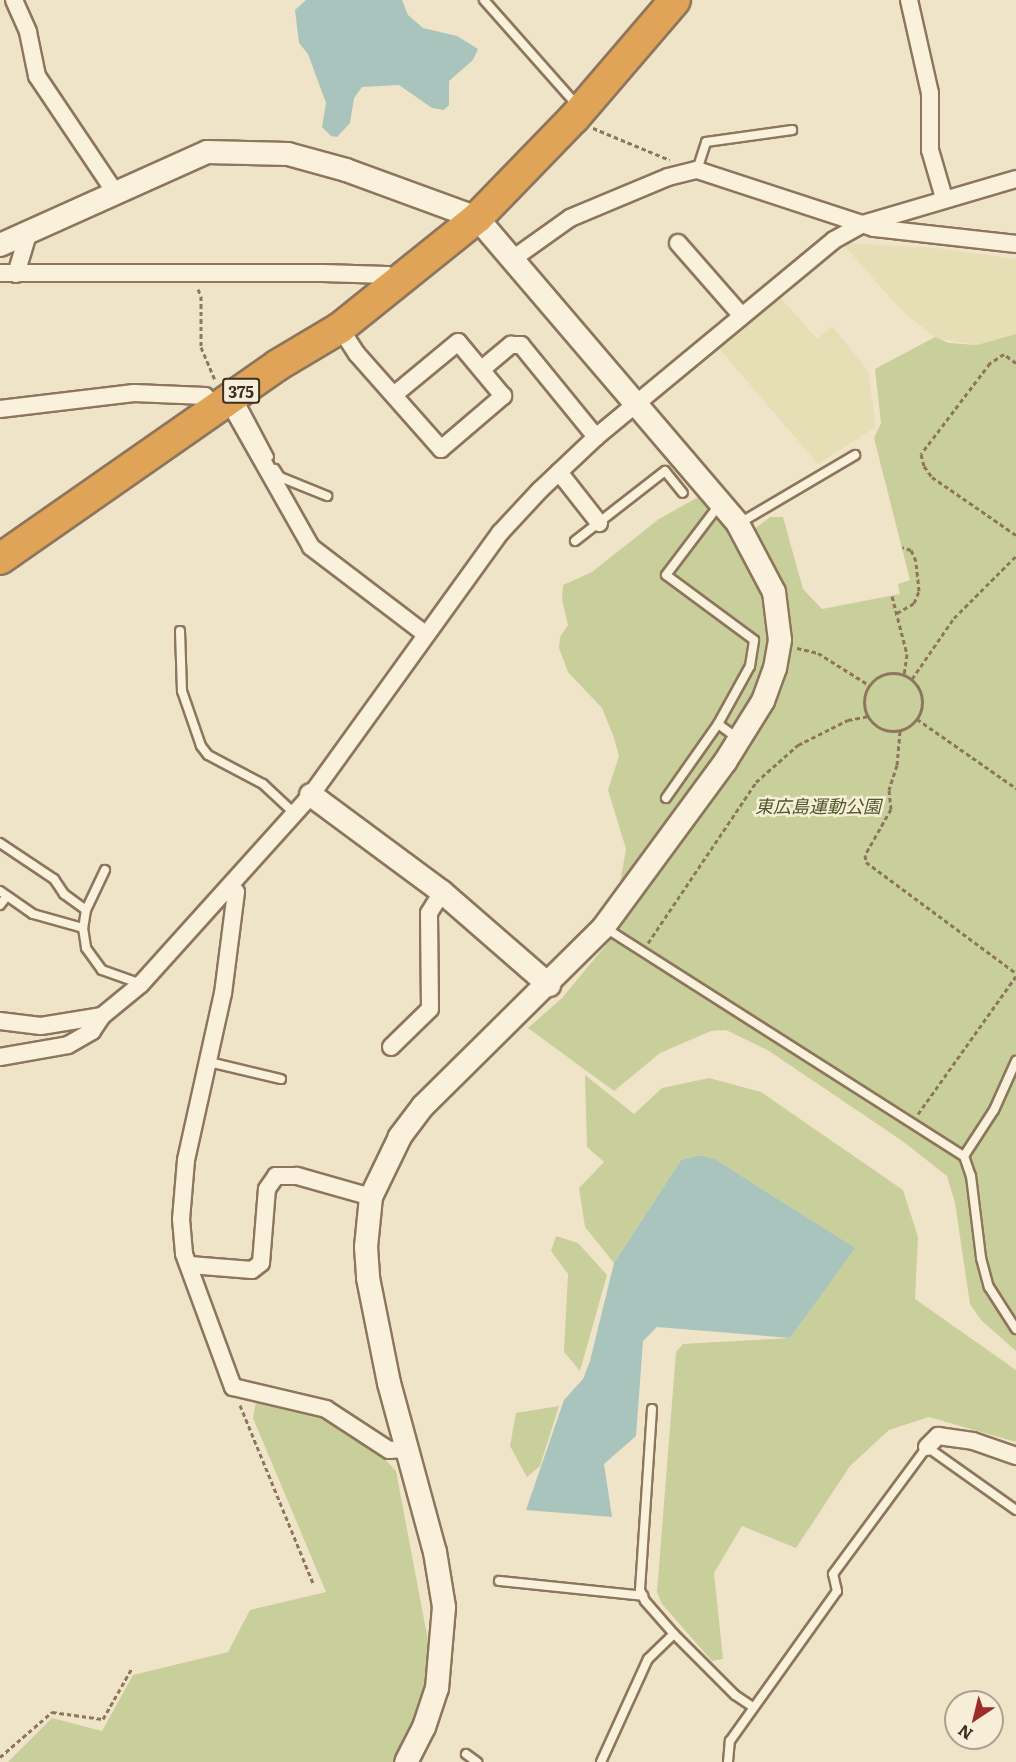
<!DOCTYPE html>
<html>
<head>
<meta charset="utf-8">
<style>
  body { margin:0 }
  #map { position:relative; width:1016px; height:1762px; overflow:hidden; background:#f0e4c8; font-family:Literata,"Noto Sans JP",serif }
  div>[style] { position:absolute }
  .farmland>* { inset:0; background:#e6deb5 }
  .green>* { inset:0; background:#c9cf9b }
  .water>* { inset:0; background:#a9c4bc }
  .path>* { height:3px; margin-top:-1.5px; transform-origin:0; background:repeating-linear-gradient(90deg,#8d765c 0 4.5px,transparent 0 7.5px) }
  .path>.ring { margin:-1.5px; padding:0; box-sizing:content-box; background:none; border:3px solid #8d765c; border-radius:50% }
  .roads { filter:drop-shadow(2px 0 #8d765c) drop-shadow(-2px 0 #8d765c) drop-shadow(0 2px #8d765c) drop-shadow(0 -2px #8d765c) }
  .lane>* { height:8px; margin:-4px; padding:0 4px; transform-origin:4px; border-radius:4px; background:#faf1dc }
  .street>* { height:16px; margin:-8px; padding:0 8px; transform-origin:8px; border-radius:8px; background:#faf1dc }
  .secondary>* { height:22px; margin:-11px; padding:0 11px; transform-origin:11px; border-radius:11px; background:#faf1dc }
  .highway>* { height:30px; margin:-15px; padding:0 15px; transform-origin:15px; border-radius:15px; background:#e0a458 }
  span { translate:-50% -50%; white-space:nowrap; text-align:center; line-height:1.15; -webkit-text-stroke:5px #f7eed8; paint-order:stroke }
  .shield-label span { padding:2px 4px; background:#f7eed8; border:2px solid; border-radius:4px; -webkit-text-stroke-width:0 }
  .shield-label { font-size:16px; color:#3d2e20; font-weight:700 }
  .park-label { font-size:18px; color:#4d5a26; font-style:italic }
  .north { position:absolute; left:944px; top:1690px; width:60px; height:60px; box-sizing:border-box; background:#f7eed8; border:2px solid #ada18e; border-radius:50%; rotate:215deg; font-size:16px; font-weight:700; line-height:24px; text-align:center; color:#3d2e20 }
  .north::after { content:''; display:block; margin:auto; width:21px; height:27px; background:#9e2a2b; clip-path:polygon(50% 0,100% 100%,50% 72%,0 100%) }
</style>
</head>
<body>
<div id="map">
  <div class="farmland">
    <i style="clip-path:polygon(842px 243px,937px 248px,1016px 259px,1016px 334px,977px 345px,936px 338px,903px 312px)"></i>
    <i style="clip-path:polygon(779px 296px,817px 339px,832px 326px,868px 371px,876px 427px,818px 464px,716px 345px)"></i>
  </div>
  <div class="green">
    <i style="clip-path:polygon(1016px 334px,1016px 1351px,981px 1320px,970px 1304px,955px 1203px,947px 1176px,901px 1140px,769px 1051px,726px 1030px,711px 1031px,660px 1053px,614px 1091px,528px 1028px,562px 998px,610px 940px,626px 849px,608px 790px,619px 756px,613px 735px,602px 708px,568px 672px,559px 648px,560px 637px,568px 625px,562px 599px,563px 585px,592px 572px,659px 519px,700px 496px,740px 540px,770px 517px,783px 517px,803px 589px,822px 609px,900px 594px,898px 584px,910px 580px,874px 438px,881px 423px,875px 369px,935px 337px,949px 343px,977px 345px)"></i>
    <i style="clip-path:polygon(585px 1075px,634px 1114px,662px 1088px,709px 1078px,761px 1092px,903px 1190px,918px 1237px,915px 1299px,1016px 1370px,1016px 1442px,929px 1417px,889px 1430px,850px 1466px,796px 1548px,742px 1526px,714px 1573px,723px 1659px,712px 1661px,662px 1604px,657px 1592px,676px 1352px,683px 1344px,790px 1338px,854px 1248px,715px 1159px,700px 1155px,681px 1160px,614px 1263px,585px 1227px,579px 1188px,604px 1162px,587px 1147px)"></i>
    <i style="clip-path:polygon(556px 1236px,578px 1243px,607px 1275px,580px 1371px,564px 1352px,568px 1274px,551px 1251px)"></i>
    <i style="clip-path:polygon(256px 1401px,330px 1415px,366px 1439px,396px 1471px,430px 1651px,423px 1695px,395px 1762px,8px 1762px,52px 1718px,102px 1731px,133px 1675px,228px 1652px,250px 1610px,326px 1592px,253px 1418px)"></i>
    <i style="clip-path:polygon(559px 1406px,540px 1466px,527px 1477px,510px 1446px,516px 1413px)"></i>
  </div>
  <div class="water">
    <i style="clip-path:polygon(306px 0,402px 0,408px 15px,423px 28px,457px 36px,478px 49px,473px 60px,449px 81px,449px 105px,444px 110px,432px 108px,399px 85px,362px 87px,354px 98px,350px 123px,337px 137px,331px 136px,322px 127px,326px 103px,308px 54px,299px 43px,295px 10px)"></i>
    <i style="clip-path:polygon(700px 1155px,715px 1159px,855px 1248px,790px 1338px,657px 1327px,643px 1341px,636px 1436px,604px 1464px,612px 1517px,526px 1510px,564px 1400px,583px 1379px,590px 1361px,614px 1263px,681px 1160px)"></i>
  </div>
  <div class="path">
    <i style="left:593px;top:128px;width:83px;rotate:22.6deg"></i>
    <i style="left:198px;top:289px;width:8px;rotate:67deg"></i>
    <i style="left:201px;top:296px;width:51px;rotate:90deg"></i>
    <i style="left:201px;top:347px;width:36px;rotate:67deg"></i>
    <i style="left:1016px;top:363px;width:15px;rotate:-143deg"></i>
    <i style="left:1004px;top:354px;width:17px;rotate:147deg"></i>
    <i style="left:990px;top:363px;width:114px;rotate:127.2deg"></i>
    <i style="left:921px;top:454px;width:12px;rotate:76deg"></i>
    <i style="left:924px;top:466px;width:14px;rotate:54deg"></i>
    <i style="left:932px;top:477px;width:102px;rotate:34.6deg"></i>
    <i style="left:892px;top:596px;width:60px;rotate:75.5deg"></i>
    <i style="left:907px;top:654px;width:21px;rotate:98deg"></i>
    <i style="left:897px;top:613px;width:20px;rotate:-30deg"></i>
    <i style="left:914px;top:603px;width:13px;rotate:-67deg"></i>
    <i style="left:919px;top:591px;width:30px;rotate:-96deg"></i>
    <i style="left:916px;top:561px;width:12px;rotate:-114deg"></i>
    <i style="left:911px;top:550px;width:9px;rotate:-162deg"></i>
    <i style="left:797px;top:648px;width:22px;rotate:13deg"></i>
    <i style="left:818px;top:653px;width:60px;rotate:32.1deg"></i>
    <i class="ring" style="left:864px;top:673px;width:55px;height:55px"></i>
    <i style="left:912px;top:679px;width:74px;rotate:-55.5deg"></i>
    <i style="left:954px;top:618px;width:88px;rotate:-45deg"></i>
    <i style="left:917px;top:719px;width:121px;rotate:34.9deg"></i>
    <i style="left:900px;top:731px;width:34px;rotate:95deg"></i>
    <i style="left:897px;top:765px;width:26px;rotate:108deg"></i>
    <i style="left:889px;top:790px;width:19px;rotate:84deg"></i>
    <i style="left:891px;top:809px;width:53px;rotate:119.5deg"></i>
    <i style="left:865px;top:855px;width:7px;rotate:82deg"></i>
    <i style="left:866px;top:862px;width:187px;rotate:36.5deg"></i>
    <i style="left:648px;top:943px;width:194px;rotate:-56.1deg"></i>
    <i style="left:756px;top:782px;width:56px;rotate:-41.4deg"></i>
    <i style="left:798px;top:745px;width:56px;rotate:-26.6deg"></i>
    <i style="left:848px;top:720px;width:20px;rotate:-11deg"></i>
    <i style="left:918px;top:1114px;width:169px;rotate:-54.6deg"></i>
    <i style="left:240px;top:1405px;width:192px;rotate:67.7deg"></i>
    <i style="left:0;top:1757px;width:69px;rotate:-40.9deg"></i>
    <i style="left:52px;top:1712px;width:51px;rotate:7.8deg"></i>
    <i style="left:103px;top:1719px;width:59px;rotate:-60.4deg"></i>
  </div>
  <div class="roads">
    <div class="lane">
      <i style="left:484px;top:0;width:140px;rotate:48.5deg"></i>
      <i style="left:697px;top:170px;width:29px;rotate:-72deg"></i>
      <i style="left:706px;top:142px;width:87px;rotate:-7.9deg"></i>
      <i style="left:239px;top:400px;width:64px;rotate:62.2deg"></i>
      <i style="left:275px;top:469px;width:9px;rotate:58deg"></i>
      <i style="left:280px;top:477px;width:51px;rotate:22deg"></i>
      <i style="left:738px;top:524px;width:136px;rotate:-30.5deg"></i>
      <i style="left:575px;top:541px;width:114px;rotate:-37.9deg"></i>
      <i style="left:665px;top:471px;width:28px;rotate:51deg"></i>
      <i style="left:180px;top:631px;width:60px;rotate:88.1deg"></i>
      <i style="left:182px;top:691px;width:58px;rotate:70.9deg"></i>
      <i style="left:201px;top:746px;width:11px;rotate:52deg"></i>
      <i style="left:208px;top:755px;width:62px;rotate:27.8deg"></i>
      <i style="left:263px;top:784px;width:42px;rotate:43.1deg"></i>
      <i style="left:718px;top:724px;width:26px;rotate:36deg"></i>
      <i style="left:666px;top:798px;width:90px;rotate:-54.9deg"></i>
      <i style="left:718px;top:724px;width:66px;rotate:-61.1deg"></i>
      <i style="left:750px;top:666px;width:26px;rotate:-81deg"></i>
      <i style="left:754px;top:640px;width:109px;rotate:-143.5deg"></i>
      <i style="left:666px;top:575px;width:88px;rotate:-52.9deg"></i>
      <i style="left:0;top:843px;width:65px;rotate:33.7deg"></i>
      <i style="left:54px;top:879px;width:18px;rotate:56deg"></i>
      <i style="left:64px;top:894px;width:27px;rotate:36deg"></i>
      <i style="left:105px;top:870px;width:44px;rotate:115.4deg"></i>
      <i style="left:86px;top:910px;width:18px;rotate:99deg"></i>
      <i style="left:83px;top:928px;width:20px;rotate:81deg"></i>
      <i style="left:86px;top:948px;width:27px;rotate:54deg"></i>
      <i style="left:102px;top:970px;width:41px;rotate:19.7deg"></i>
      <i style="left:0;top:891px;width:40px;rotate:34.9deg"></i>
      <i style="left:33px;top:914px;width:52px;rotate:15.6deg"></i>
      <i style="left:0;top:905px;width:11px;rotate:-52deg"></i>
      <i style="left:604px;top:927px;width:427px;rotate:32.5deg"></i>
      <i style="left:964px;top:1156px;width:21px;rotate:71deg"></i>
      <i style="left:971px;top:1176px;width:83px;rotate:83deg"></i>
      <i style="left:981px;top:1258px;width:30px;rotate:75deg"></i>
      <i style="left:989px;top:1287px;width:50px;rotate:57.3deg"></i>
      <i style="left:209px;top:1062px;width:74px;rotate:13.3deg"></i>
      <i style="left:964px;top:1156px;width:55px;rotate:-56.9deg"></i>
      <i style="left:994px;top:1110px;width:54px;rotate:-65.8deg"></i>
      <i style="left:652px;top:1409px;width:181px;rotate:93.8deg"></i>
      <i style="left:640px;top:1590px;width:12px;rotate:66deg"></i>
      <i style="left:645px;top:1601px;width:44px;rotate:48.7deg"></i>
      <i style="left:674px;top:1634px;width:86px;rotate:45deg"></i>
      <i style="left:735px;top:1695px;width:22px;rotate:34deg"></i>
      <i style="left:499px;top:1581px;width:145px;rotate:5.9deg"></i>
      <i style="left:466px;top:1754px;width:14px;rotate:36deg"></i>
      <i style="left:601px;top:1762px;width:113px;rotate:-65.5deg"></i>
      <i style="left:648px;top:1659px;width:36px;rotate:-44deg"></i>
      <i style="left:728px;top:1762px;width:21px;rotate:-85deg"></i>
      <i style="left:730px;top:1741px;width:184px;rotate:-54.5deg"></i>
      <i style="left:837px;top:1591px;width:17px;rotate:-103deg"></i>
      <i style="left:833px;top:1574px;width:158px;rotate:-53.5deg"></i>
      <i style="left:927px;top:1447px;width:109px;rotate:35.3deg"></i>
    </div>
    <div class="street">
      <i style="left:14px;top:0;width:35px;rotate:66deg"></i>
      <i style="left:28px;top:32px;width:45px;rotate:78.4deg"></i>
      <i style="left:37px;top:76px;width:140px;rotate:56.1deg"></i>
      <i style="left:909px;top:0;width:95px;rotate:77.3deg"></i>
      <i style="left:930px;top:93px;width:57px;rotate:90deg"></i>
      <i style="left:930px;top:150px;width:50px;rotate:73.7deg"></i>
      <i style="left:678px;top:243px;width:97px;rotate:48.8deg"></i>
      <i style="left:514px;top:258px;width:69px;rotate:-35.5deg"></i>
      <i style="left:570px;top:218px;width:106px;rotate:-22.7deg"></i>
      <i style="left:668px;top:177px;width:30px;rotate:-14deg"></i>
      <i style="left:697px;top:170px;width:186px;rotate:18.1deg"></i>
      <i style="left:874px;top:228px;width:143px;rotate:6.4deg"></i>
      <i style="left:0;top:273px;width:323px"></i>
      <i style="left:323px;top:273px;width:64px;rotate:1.8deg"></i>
      <i style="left:387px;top:275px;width:12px;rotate:35deg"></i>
      <i style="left:16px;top:274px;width:45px;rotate:-73.2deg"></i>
      <i style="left:340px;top:328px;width:31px;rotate:57deg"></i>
      <i style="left:357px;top:354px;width:127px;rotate:48.5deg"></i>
      <i style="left:441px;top:449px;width:82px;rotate:-40.5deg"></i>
      <i style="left:503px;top:396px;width:70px;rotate:-129.8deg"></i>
      <i style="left:458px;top:342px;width:83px;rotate:140.4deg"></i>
      <i style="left:482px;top:369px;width:38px;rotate:-40deg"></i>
      <i style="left:511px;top:345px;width:10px"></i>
      <i style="left:521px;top:345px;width:119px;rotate:50.8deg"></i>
      <i style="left:228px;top:400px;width:169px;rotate:60.5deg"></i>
      <i style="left:311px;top:547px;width:143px;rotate:37.3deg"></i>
      <i style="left:0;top:409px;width:135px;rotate:-6.8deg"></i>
      <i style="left:134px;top:393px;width:71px;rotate:2.4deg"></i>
      <i style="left:205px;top:396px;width:17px;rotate:50deg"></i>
      <i style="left:559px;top:472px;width:65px;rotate:51.9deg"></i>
      <i style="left:230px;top:886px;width:8px;rotate:45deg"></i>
      <i style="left:236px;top:892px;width:102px;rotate:97.3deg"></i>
      <i style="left:223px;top:993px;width:171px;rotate:102.5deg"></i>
      <i style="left:186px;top:1160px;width:59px;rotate:94.8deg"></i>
      <i style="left:181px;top:1219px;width:35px;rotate:85deg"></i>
      <i style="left:184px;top:1254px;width:142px;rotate:69.8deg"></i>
      <i style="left:233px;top:1387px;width:96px;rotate:13.3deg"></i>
      <i style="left:326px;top:1409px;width:75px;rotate:33.1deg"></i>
      <i style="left:389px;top:1450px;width:19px;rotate:-3deg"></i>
      <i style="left:0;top:1021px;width:41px;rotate:7deg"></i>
      <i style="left:41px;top:1026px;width:62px;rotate:-9.3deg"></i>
      <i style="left:102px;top:1016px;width:50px;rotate:-39.4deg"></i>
      <i style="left:141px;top:984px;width:254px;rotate:-48deg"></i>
      <i style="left:311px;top:795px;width:323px;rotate:-54.2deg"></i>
      <i style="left:500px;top:533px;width:59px;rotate:-47.1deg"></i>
      <i style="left:540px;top:490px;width:77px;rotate:-43.4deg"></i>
      <i style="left:596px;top:437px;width:309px;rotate:-39.6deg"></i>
      <i style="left:834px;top:240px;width:33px;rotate:-29deg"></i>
      <i style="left:863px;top:224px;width:159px;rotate:-16.4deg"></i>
      <i style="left:391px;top:1047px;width:54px;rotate:-44.3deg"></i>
      <i style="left:430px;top:1009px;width:96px;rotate:-90.6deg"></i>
      <i style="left:429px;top:913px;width:25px;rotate:-58deg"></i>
      <i style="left:0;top:1057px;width:69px;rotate:-10deg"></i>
      <i style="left:68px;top:1045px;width:28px;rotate:-30deg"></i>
      <i style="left:92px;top:1031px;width:18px;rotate:-56deg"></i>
      <i style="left:190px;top:1265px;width:62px;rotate:4.6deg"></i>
      <i style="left:252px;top:1270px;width:11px;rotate:-38deg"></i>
      <i style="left:261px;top:1263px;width:74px;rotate:-85.4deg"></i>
      <i style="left:267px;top:1189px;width:16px;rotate:-55deg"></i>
      <i style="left:276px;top:1176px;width:21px"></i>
      <i style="left:297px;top:1176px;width:77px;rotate:15.8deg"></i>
      <i style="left:927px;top:1447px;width:16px;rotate:-45deg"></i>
      <i style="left:938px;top:1436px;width:35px;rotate:8deg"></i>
      <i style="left:973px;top:1441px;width:46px;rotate:19.2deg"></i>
    </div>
    <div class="secondary">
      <i style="left:0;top:245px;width:227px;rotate:-24.2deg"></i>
      <i style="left:207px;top:152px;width:81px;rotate:1.4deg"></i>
      <i style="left:288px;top:154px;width:60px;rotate:15.4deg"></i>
      <i style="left:346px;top:170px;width:140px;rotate:20.1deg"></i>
      <i style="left:477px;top:218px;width:402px;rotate:49.5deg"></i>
      <i style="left:738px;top:524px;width:77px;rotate:62.1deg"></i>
      <i style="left:774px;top:592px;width:48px;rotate:82.9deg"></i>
      <i style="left:780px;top:640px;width:28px;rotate:100deg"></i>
      <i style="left:775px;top:668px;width:35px;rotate:110deg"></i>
      <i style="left:763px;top:701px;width:72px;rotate:121.9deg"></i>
      <i style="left:725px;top:762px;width:205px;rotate:126.3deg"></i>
      <i style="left:604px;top:927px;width:255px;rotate:135.3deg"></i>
      <i style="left:423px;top:1106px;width:39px;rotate:127deg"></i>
      <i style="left:400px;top:1137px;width:67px;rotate:115.8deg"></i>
      <i style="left:371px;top:1197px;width:50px;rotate:95.7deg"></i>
      <i style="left:366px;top:1247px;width:31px;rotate:86deg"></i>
      <i style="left:368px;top:1278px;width:107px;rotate:78.7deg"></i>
      <i style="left:389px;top:1383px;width:175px;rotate:74.8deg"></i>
      <i style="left:435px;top:1552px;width:56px;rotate:80.7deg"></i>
      <i style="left:444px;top:1607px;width:81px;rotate:94.9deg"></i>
      <i style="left:437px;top:1688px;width:41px;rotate:108.4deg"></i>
      <i style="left:424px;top:1727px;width:39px;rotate:117deg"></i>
      <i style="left:311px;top:795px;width:163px;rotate:36.5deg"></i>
      <i style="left:442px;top:892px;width:142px;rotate:41deg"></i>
    </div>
    <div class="highway">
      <i style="left:0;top:559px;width:339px;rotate:-34.9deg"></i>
      <i style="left:278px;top:365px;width:72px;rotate:-30.8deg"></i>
      <i style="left:340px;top:328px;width:176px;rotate:-38.8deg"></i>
      <i style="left:477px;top:218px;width:139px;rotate:-45.9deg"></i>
      <i style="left:574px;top:118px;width:155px;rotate:-49.4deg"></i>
    </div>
  </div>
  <div class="shield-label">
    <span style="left:241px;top:391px">375</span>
  </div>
  <div class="park-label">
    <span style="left:818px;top:806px">東広島運動公園</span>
  </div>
  <div class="north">N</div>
</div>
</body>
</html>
